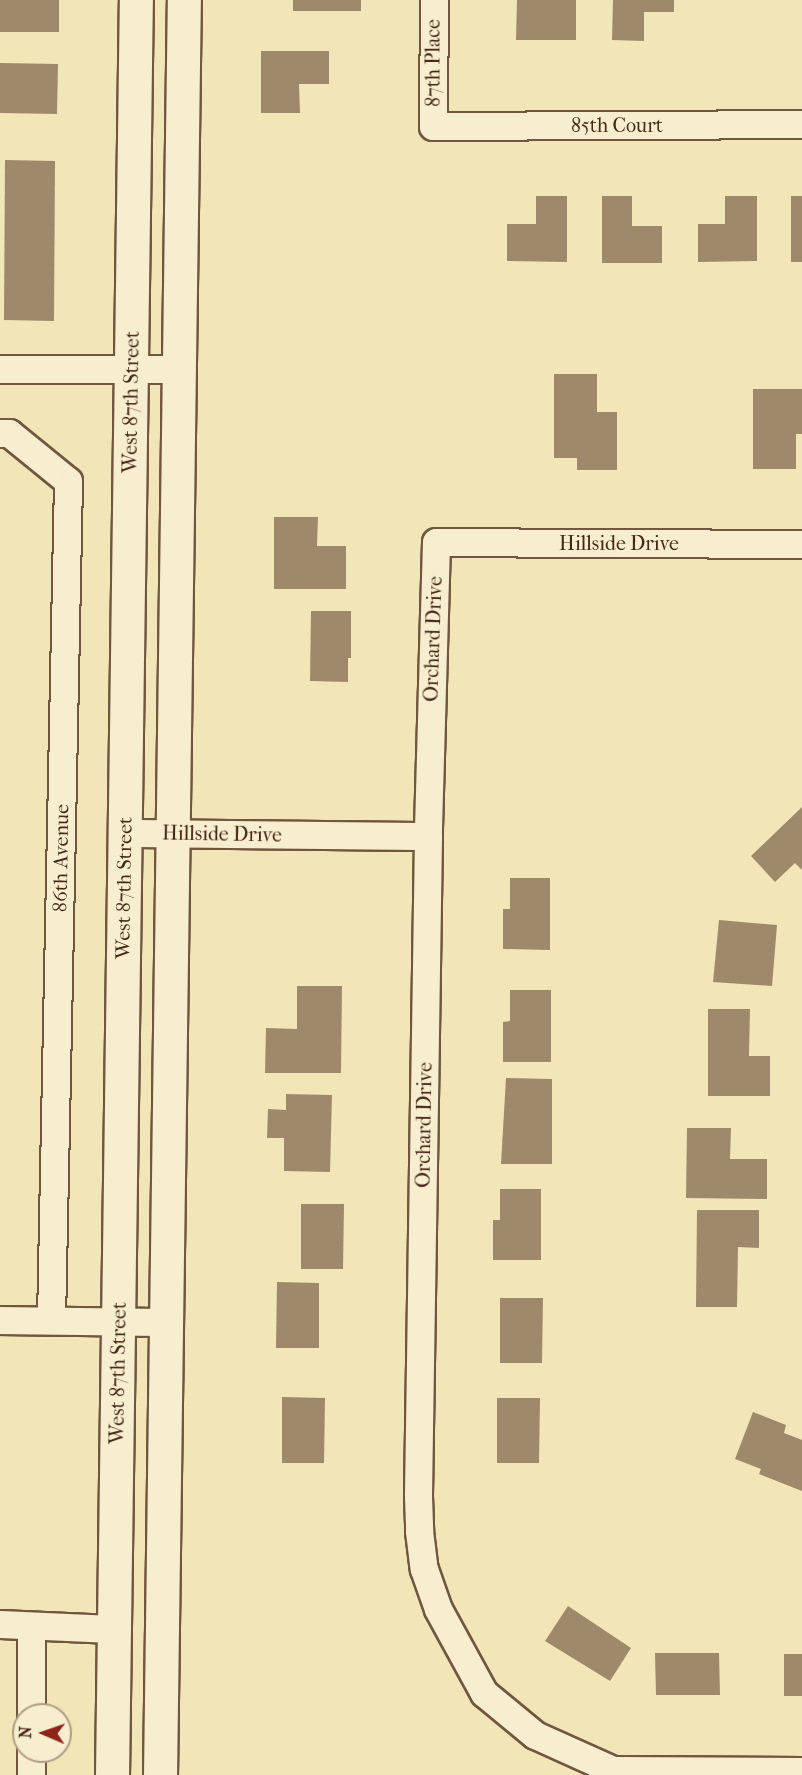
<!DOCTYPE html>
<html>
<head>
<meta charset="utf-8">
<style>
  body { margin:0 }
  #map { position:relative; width:802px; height:1775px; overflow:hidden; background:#f2e5b7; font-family:"IM FELL French Canon",serif }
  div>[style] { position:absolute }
  .building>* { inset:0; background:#9f896b }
  .roads { filter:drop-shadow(2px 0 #715640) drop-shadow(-2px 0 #715640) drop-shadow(0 2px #715640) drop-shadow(0 -2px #715640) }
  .minor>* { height:27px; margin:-13.5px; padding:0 13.5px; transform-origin:13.5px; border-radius:13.5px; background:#f7eed0 }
  .secondary>* { height:33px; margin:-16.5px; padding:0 16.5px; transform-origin:16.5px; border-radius:16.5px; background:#f7eed0 }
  span { translate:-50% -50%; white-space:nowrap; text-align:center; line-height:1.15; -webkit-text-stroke:5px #f7eed0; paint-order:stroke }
  .street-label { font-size:20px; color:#462619 }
  .north { position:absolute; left:12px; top:1703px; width:60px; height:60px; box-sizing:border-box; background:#f7eed0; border:2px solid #b09e87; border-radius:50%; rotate:272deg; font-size:16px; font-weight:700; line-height:24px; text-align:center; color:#462619 }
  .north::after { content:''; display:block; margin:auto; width:21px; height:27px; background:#8f2418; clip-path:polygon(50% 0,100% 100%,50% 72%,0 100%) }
</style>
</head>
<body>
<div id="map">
  <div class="building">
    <i style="clip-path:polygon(0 0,59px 0,59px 32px,0 32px)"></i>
    <i style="clip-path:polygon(293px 0,361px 0,361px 11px,293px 11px)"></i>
    <i style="clip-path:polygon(517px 0,576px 0,576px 40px,516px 40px)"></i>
    <i style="clip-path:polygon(613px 0,674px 0,674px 12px,644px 12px,644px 41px,612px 40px)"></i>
    <i style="clip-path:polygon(261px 51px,329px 51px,329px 84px,299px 84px,300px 113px,261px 113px)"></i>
    <i style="clip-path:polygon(0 63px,58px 64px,57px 114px,0 113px)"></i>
    <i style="clip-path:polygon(5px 160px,55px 161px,54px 321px,4px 320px)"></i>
    <i style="clip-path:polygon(536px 196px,567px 196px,567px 262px,507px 261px,507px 224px,536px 224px)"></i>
    <i style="clip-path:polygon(602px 196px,632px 196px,632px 226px,662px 226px,662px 263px,602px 263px)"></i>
    <i style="clip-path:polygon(725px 196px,757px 196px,757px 261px,698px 262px,698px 224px,725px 224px)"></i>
    <i style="clip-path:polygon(791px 196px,802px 196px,802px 262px,791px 262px)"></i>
    <i style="clip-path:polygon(554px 374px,597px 374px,597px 412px,617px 412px,617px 470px,577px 470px,577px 458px,554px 458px)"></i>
    <i style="clip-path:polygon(753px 389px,802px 389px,802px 434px,796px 434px,796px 469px,753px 469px)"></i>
    <i style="clip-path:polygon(274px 517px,318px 517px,317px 546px,346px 546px,346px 589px,274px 589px)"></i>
    <i style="clip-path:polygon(311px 611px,351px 611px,351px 658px,348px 658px,348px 682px,310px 681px)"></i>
    <i style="clip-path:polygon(802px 807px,802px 870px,795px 863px,775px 882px,751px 856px)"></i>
    <i style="clip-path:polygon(510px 878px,550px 878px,550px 950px,503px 949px,503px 909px,510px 909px)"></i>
    <i style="clip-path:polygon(719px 920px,777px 925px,772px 986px,713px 982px)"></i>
    <i style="clip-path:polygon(297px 986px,342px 986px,341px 1073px,265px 1073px,266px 1028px,297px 1029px)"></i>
    <i style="clip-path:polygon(510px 990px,551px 990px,551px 1062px,503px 1062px,503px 1022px,510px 1021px)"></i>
    <i style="clip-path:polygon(708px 1009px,750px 1009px,749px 1056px,770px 1056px,770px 1096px,708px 1096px)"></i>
    <i style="clip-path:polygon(506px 1078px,552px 1079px,552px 1164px,501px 1164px)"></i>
    <i style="clip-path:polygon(286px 1094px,332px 1095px,330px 1172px,284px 1171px,284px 1138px,267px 1138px,268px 1109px,286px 1110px)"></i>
    <i style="clip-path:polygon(687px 1128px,731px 1128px,730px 1159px,767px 1159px,767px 1199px,686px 1198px)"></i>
    <i style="clip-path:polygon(500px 1189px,541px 1189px,541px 1260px,493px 1260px,493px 1220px,500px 1220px)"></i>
    <i style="clip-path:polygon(301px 1204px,344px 1204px,343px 1269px,301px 1269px)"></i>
    <i style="clip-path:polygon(697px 1210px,759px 1210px,759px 1248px,738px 1247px,737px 1307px,696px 1307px)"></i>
    <i style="clip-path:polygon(277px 1282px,319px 1283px,319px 1348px,276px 1348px)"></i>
    <i style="clip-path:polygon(500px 1298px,543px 1298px,542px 1363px,500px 1363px)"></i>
    <i style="clip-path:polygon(282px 1397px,325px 1398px,324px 1463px,282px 1463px)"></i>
    <i style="clip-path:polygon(497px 1398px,540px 1398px,539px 1463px,497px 1463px)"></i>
    <i style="clip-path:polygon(753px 1412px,786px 1425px,784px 1433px,802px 1440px,802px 1491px,759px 1474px,761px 1469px,735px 1459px)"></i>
    <i style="clip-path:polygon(568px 1606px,631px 1648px,610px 1681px,545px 1641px)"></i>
    <i style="clip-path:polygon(655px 1653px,719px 1653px,720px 1695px,656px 1695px)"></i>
    <i style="clip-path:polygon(784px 1654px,802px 1654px,802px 1696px,784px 1696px)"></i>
  </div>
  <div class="roads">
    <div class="minor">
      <i style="left:434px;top:0;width:126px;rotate:90.5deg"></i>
      <i style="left:433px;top:126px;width:369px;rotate:-0.3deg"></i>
      <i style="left:0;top:369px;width:180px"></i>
      <i style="left:0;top:433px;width:9px"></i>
      <i style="left:9px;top:433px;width:76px;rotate:39.1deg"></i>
      <i style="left:68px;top:481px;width:839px;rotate:91.16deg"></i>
      <i style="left:802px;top:544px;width:366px;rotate:-179.7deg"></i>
      <i style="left:436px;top:542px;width:294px;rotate:91.6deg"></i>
      <i style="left:428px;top:836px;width:660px;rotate:90.87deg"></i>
      <i style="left:418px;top:1496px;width:35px;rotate:88deg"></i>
      <i style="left:419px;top:1531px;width:38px;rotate:83deg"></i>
      <i style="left:424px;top:1569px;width:42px;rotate:70.7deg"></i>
      <i style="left:438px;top:1609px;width:96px;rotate:61.3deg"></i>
      <i style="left:484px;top:1693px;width:66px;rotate:39.5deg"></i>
      <i style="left:535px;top:1735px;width:85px;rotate:24.2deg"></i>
      <i style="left:613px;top:1770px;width:189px;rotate:0.3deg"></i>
      <i style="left:125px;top:833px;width:303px;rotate:0.6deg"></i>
      <i style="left:0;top:1320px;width:167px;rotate:0.7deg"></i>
      <i style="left:0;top:1624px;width:112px;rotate:2.6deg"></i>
      <i style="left:31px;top:1715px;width:89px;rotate:-90deg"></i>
      <i style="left:31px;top:1775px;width:24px;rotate:-90deg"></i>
    </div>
    <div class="secondary">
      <i style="left:112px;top:1775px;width:1775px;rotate:-89.23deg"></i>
      <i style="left:160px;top:1775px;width:1775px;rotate:-89.23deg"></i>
    </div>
  </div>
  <div class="street-label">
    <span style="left:433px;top:63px;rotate:-90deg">87th Place</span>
    <span style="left:617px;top:125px">85th Court</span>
    <span style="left:131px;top:402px;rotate:-89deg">West 87th Street</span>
    <span style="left:619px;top:543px">Hillside Drive</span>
    <span style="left:433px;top:639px;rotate:-88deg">Orchard Drive</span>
    <span style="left:222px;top:834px;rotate:1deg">Hillside Drive</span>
    <span style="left:61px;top:858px;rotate:-89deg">86th Avenue</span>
    <span style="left:124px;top:888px;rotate:-89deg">West 87th Street</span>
    <span style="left:424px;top:1125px;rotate:-89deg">Orchard Drive</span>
    <span style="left:118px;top:1373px;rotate:-89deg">West 87th Street</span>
  </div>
  <div class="north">N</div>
</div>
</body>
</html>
